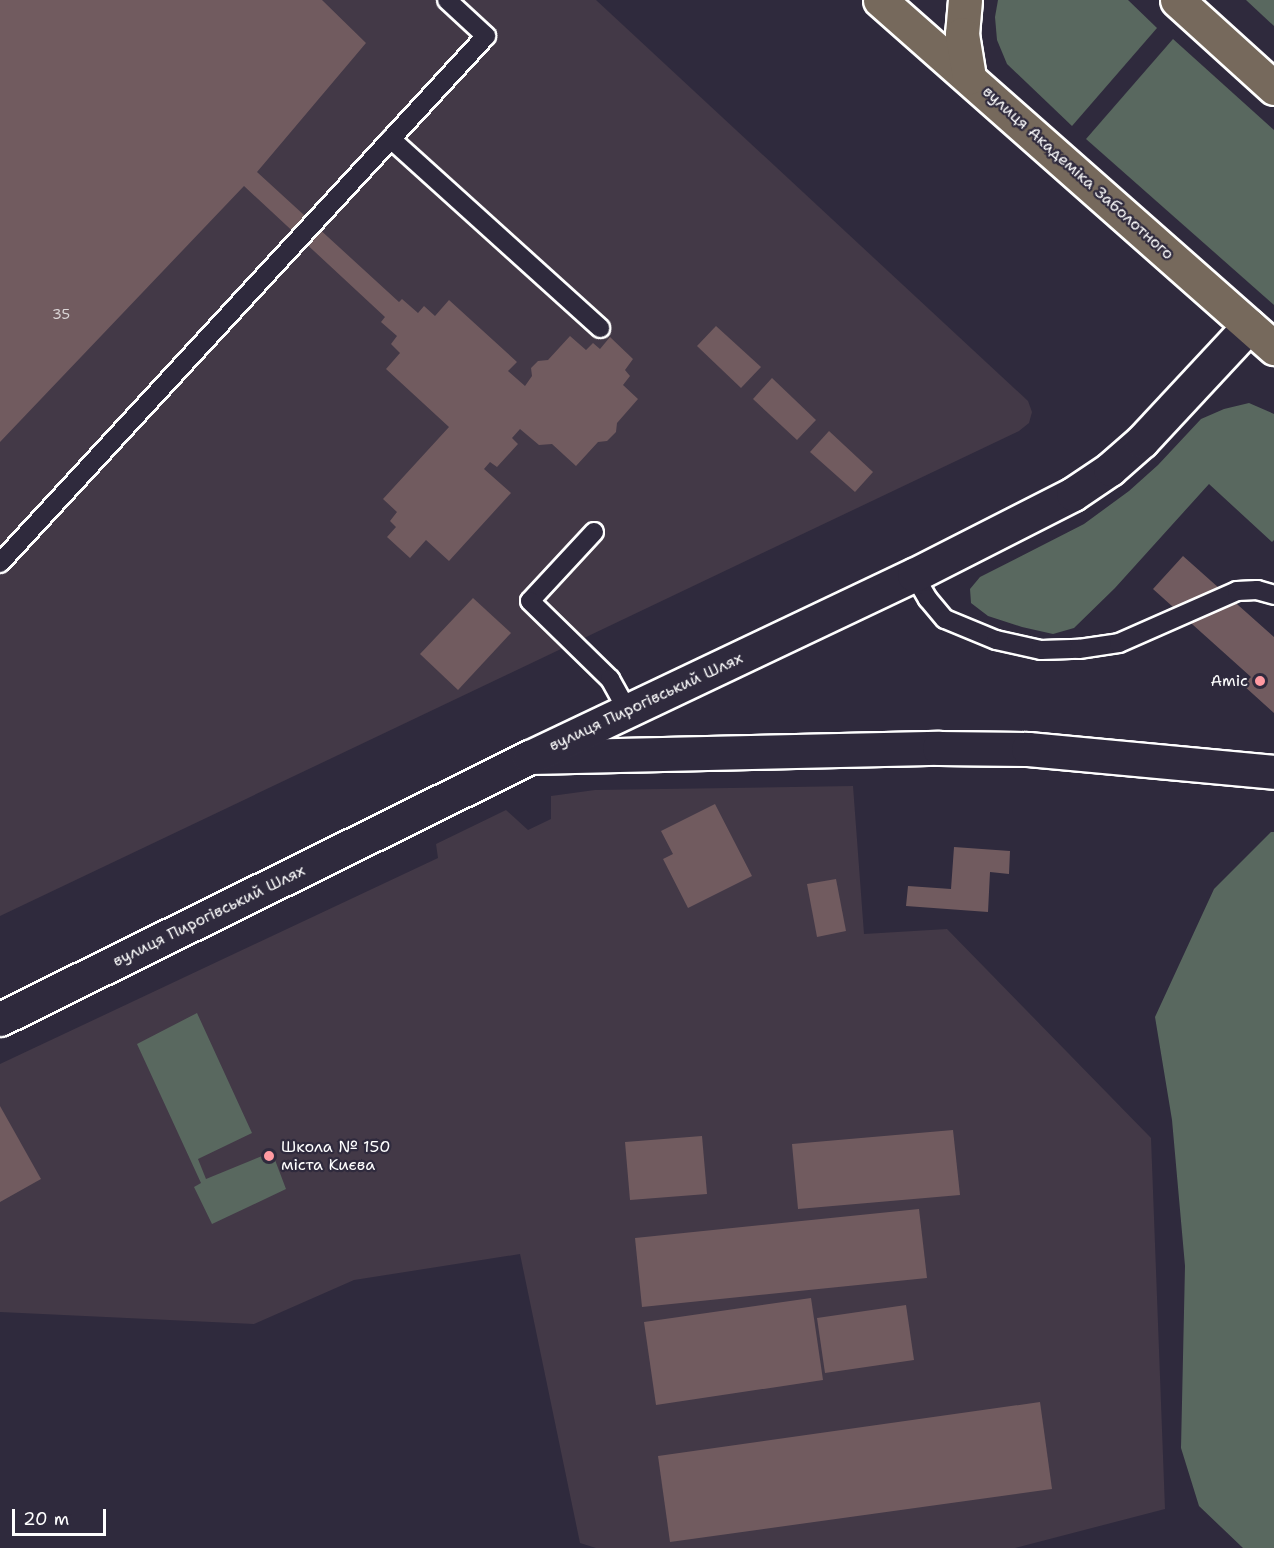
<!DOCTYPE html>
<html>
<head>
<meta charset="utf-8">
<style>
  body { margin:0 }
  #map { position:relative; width:1274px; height:1548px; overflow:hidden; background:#2f2a3d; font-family:"Shantell Sans",sans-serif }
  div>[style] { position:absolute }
  .built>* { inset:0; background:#433947 }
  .green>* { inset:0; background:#59685f }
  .building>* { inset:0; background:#715b5f }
  .roads { filter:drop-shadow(2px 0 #fff) drop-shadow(-2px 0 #fff) drop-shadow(0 2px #fff) drop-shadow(0 -2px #fff) }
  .lane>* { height:18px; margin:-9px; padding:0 9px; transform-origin:9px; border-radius:9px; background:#2f2a3d }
  .street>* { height:33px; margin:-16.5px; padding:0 16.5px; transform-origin:16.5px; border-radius:16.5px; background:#2f2a3d }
  .secondary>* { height:33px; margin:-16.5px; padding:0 16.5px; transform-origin:16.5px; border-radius:16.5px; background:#2f2a3d }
  .highway>* { height:33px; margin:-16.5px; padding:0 16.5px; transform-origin:16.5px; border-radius:16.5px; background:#76695c }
  .dots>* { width:16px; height:16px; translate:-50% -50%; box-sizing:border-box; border:3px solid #2f2a3d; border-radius:50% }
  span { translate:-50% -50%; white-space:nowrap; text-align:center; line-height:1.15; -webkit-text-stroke:4.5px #2f2a3d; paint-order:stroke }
  .number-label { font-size:14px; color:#dcd6d7 }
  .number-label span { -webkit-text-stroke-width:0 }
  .street-label { font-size:16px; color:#fff }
  .poi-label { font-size:16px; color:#fff }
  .right { translate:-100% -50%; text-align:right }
  .left { translate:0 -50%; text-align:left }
  .scale { position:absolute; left:12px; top:1509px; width:94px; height:27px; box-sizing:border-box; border:3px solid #fff; border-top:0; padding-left:8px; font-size:18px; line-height:21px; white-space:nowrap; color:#fff; -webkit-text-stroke:4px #2f2a3d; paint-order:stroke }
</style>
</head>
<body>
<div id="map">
  <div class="built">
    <i style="clip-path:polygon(0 0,596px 0,1028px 401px,1032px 412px,1029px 423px,1019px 431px,0 916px)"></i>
    <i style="clip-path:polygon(853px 786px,864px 934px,947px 929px,1151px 1138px,1165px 1509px,1015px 1548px,596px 1548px,580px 1543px,520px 1254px,354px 1280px,254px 1324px,0 1312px,0 1064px,438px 858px,436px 844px,506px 810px,528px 830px,551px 819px,551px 796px,595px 790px)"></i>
  </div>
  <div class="green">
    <i style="clip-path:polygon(998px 0,1128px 0,1157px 28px,1072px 126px,1007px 64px,997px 40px,995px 17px)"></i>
    <i style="clip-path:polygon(1246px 0,1274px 0,1274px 26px)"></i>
    <i style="clip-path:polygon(1173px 39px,1274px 130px,1274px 305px,1086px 139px)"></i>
    <i style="clip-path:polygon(1249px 403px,1274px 414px,1274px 540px,1272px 542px,1209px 484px,1115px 588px,1074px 628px,1053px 634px,1022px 627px,988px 616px,971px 603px,970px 589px,980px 577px,1084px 524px,1129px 491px,1158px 465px,1201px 419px,1224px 409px)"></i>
    <i style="clip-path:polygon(1271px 832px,1274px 832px,1274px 1548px,1243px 1548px,1199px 1506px,1181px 1448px,1185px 1266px,1172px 1120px,1155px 1017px,1214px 889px)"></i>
    <i style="clip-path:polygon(197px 1013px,252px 1133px,198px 1159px,206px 1179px,272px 1152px,286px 1189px,212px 1224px,194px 1187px,201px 1183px,137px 1044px)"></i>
  </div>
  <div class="building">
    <i style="clip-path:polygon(0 0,322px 0,366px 43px,257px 172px,399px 302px,402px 299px,418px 313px,424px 306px,435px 316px,449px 300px,517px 362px,508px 371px,525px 386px,532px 376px,531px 368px,538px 361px,548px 360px,570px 336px,586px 350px,593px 343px,600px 349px,610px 337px,633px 359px,625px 370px,630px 376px,623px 385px,638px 399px,617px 423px,616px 432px,607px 441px,598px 442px,576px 466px,552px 444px,539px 445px,520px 429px,512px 438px,518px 444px,497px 467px,490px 462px,484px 469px,511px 493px,449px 561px,426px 540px,410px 558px,387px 537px,396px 527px,390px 521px,397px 512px,383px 499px,449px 427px,386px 369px,400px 353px,391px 344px,397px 336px,381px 322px,385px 317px,244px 186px,0 442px)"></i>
    <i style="clip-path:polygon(716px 326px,761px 367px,741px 388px,697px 346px)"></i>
    <i style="clip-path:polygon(772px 378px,816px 420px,797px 440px,753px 399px)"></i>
    <i style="clip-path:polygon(829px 431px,873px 472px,855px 492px,810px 452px)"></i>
    <i style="clip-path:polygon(1183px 556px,1274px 637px,1274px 713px,1243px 685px,1251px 677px,1153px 589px)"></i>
    <i style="clip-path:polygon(473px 598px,511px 633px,458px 690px,420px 654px)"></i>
    <i style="clip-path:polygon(715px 804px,752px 876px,688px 908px,663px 859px,673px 854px,661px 831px)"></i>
    <i style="clip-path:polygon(954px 847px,1010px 851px,1009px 874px,990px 872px,988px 912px,906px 906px,908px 886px,951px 889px)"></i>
    <i style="clip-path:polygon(836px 879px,846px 931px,817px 937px,807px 884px)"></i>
    <i style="clip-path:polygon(0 1106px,41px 1179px,0 1202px)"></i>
    <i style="clip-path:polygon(953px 1130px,960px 1195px,798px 1209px,792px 1144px)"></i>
    <i style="clip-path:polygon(702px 1136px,707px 1194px,630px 1200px,625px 1142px)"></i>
    <i style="clip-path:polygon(919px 1209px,927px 1278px,642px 1307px,635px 1238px)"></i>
    <i style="clip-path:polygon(811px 1298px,823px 1380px,656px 1405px,644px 1322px)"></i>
    <i style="clip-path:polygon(906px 1305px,914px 1360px,825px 1373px,817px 1318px)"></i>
    <i style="clip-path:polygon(1040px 1402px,1052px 1489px,670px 1542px,658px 1456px)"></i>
  </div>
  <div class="roads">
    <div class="lane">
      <i style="left:391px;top:139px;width:282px;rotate:42.1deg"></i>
      <i style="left:594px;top:532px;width:94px;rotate:132.8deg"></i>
      <i style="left:530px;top:601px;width:112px;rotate:44.3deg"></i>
      <i style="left:610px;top:679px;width:37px;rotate:61deg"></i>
      <i style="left:0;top:563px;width:717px;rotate:-47.32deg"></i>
      <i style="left:486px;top:36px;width:53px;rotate:-137.3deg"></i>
      <i style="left:914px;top:575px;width:28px;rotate:60deg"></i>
      <i style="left:928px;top:599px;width:26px;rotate:50deg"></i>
      <i style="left:945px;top:619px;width:55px;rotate:22.4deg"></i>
      <i style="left:996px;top:640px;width:46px;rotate:12.5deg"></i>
      <i style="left:1041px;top:650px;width:38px;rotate:-2deg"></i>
      <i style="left:1079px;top:649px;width:40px;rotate:-8.5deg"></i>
      <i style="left:1119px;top:643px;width:129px;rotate:-23.8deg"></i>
      <i style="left:1237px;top:591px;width:20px;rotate:-3deg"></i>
      <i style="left:1257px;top:590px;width:18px;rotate:16deg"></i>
    </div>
    <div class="street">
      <i style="left:530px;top:757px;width:409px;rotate:-1.3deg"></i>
      <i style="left:939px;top:748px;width:89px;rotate:0.6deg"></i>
      <i style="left:1028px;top:749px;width:247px;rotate:5.3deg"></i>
    </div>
    <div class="secondary">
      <i style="left:0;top:1019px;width:591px;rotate:-26.31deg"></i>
      <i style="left:530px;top:757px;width:425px;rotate:-25.4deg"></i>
      <i style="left:914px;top:575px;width:178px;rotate:-27deg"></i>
      <i style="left:1073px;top:494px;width:45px;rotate:-34deg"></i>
      <i style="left:1110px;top:469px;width:43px;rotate:-41.2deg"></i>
      <i style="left:1142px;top:441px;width:157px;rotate:-47.1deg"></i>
    </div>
    <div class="highway">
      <i style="left:880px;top:0;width:526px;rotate:41.45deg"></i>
      <i style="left:965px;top:0;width:34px;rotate:95deg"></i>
      <i style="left:962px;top:34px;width:44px;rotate:80.8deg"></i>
      <i style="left:1177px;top:0;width:131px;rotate:42.2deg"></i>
    </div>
  </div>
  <div class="dots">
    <i style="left:1260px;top:681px;background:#ff9aa2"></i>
    <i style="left:269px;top:1156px;background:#ff9aa2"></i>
  </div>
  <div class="number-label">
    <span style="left:61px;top:314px">35</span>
  </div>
  <div class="street-label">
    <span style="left:1078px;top:173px;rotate:42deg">вулиця Академіка Заболотного</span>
    <span style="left:646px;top:702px;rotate:-25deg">вулиця Пирогівський Шлях</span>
    <span style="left:209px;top:916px;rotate:-26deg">вулиця Пирогівський Шлях</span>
  </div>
  <div class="poi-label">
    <span class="right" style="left:1248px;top:681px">Amic</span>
    <span class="left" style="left:281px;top:1156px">Школа № 150<br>міста Києва</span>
  </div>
  <div class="scale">20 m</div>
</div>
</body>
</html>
